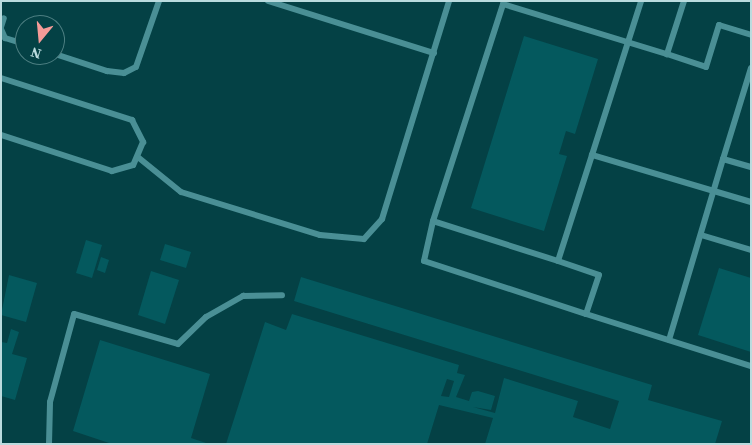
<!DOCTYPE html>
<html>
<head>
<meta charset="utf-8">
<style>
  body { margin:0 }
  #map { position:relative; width:752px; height:445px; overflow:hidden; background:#044145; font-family:"Source Serif 4",serif }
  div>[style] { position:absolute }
  .building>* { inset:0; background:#04595e }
  .service>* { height:6px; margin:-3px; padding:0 3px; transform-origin:3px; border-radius:3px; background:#4a8f95 }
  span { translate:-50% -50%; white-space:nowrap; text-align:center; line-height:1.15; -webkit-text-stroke:4px #044145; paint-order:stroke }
  .frame { position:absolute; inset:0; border:2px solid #badbde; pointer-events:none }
  .north { position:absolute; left:15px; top:15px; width:50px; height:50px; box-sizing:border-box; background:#044145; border:1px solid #4d7f82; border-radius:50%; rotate:197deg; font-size:14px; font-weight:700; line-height:20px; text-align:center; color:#badbde }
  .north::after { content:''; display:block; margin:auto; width:18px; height:22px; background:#f59b98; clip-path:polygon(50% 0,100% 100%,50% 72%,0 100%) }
</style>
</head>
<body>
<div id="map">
  <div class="building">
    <i style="clip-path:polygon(524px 36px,598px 59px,575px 134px,566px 131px,559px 154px,567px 156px,544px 231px,471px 208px)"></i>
    <i style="clip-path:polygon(86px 240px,102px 245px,92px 278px,76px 273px)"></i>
    <i style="clip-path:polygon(165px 244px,191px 252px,186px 268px,160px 260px)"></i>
    <i style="clip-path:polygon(101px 257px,109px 260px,105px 273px,97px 270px)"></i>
    <i style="clip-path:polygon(719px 268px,751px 278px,751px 352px,698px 335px)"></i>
    <i style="clip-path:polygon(151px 271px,179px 280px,165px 324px,138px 315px)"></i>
    <i style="clip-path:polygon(9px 275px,37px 283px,26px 322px,1px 315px)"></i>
    <i style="clip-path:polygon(evenodd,301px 277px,652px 385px,648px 400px,722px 421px,715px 444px,485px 444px,493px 418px,439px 405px,427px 444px,226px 444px,265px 322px,286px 330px,292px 314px,459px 365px,457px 373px,465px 375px,456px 397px,469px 401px,472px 392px,478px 391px,495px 396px,491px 410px,473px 407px,495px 413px,504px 378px,578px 401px,573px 417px,610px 429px,619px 401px,294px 301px,301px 277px,447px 379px,454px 381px,449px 397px,441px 396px,447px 379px)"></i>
    <i style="clip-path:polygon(11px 329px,19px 332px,12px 354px,27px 358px,15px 400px,1px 396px,1px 342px,7px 343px)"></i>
    <i style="clip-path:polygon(100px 340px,210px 374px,191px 438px,209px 444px,112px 444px,73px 431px)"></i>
  </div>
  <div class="service">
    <i style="left:268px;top:1px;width:174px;rotate:17.4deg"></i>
    <i style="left:684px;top:1px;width:56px;rotate:107.8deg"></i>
    <i style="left:667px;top:54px;width:41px;rotate:18.4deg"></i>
    <i style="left:706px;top:67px;width:44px;rotate:-72.8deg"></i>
    <i style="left:719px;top:25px;width:34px;rotate:17deg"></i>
    <i style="left:1px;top:27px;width:9px;rotate:-72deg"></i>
    <i style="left:1px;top:29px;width:10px;rotate:66deg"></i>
    <i style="left:5px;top:38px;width:21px;rotate:17deg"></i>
    <i style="left:55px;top:54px;width:55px;rotate:18.1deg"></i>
    <i style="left:107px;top:71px;width:17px;rotate:7deg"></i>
    <i style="left:124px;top:73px;width:13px;rotate:-27deg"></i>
    <i style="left:136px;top:67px;width:70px;rotate:-70.8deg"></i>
    <i style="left:751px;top:68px;width:95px;rotate:107.1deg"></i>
    <i style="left:723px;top:159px;width:29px;rotate:16deg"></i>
    <i style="left:1px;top:78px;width:138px;rotate:17.8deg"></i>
    <i style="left:132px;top:120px;width:25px;rotate:63deg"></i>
    <i style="left:143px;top:142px;width:25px;rotate:113deg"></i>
    <i style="left:133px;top:165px;width:22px;rotate:164deg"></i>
    <i style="left:112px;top:171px;width:117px;rotate:-162deg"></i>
    <i style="left:592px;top:155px;width:162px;rotate:-72.3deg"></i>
    <i style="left:139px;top:158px;width:54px;rotate:39deg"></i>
    <i style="left:181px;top:192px;width:145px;rotate:17.2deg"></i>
    <i style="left:320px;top:235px;width:44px;rotate:5.2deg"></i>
    <i style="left:364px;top:239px;width:27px;rotate:-48deg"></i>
    <i style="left:382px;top:219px;width:228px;rotate:-72.9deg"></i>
    <i style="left:751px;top:202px;width:166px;rotate:-163.5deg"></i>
    <i style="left:592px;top:155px;width:111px;rotate:107.8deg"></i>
    <i style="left:558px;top:261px;width:43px;rotate:18.9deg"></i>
    <i style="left:599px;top:275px;width:41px;rotate:108.4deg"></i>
    <i style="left:586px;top:314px;width:173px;rotate:17.5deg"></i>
    <i style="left:433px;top:221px;width:41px;rotate:102.7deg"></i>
    <i style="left:424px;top:261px;width:170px;rotate:18.1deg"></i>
    <i style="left:701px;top:235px;width:52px;rotate:16.7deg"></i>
    <i style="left:558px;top:261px;width:131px;rotate:-162.3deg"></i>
    <i style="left:433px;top:221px;width:228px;rotate:-72.1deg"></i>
    <i style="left:503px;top:4px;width:171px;rotate:17deg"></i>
    <i style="left:669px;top:340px;width:189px;rotate:-73.4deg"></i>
    <i style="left:49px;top:444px;width:42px;rotate:-88.6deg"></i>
    <i style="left:50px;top:402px;width:91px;rotate:-74.7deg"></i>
    <i style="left:74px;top:314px;width:108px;rotate:16.1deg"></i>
    <i style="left:178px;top:344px;width:39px;rotate:-44deg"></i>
    <i style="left:206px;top:317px;width:43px;rotate:-29.6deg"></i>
    <i style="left:243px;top:296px;width:39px;rotate:-1deg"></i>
  </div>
  <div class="frame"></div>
  <div class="north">N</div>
</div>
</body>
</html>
